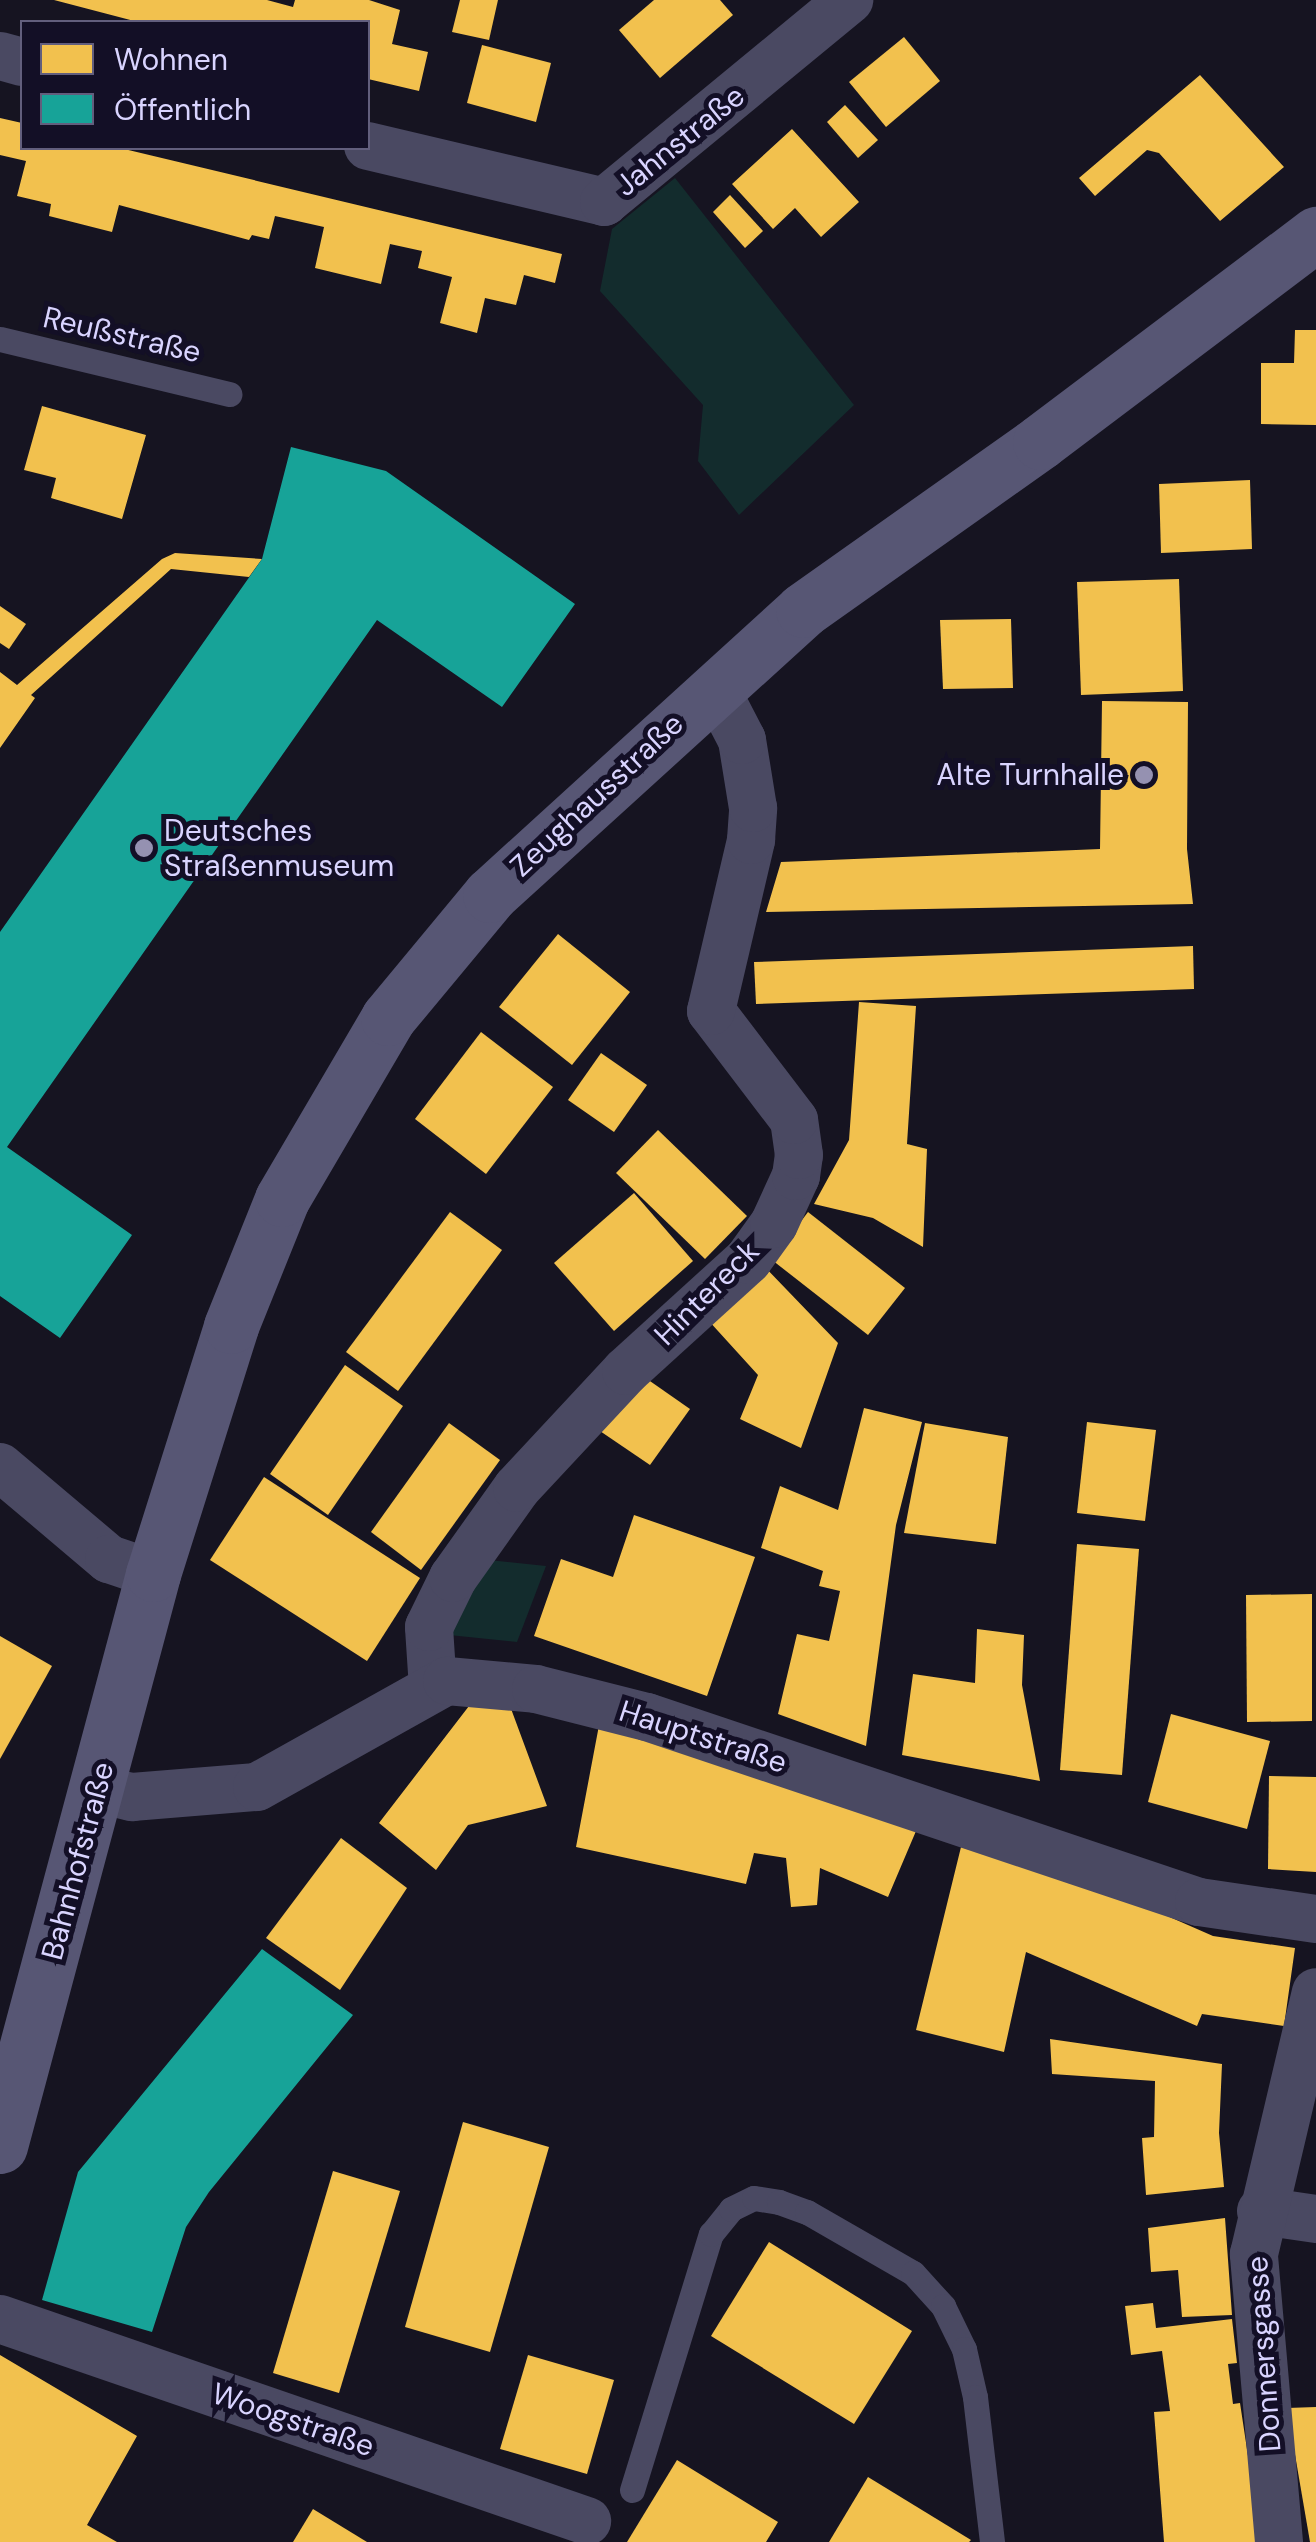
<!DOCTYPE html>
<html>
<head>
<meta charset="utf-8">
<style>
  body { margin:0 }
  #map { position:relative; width:1316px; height:2542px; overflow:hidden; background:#161421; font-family:"DM Sans",sans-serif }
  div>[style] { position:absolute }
  .green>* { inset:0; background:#132c2d }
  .homes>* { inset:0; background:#f2c14e }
  .public>* { inset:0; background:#17a398 }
  .lane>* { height:25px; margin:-12.5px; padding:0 12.5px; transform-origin:12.5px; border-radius:12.5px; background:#4a4962 }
  .street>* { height:48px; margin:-24px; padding:0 24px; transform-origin:24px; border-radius:24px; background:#4a4962 }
  .secondary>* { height:55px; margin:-27.5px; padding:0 27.5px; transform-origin:27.5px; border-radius:27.5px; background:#575674 }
  .dots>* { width:28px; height:28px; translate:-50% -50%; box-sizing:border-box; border:5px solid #130f26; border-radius:50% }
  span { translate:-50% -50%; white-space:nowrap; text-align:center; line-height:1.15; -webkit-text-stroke:10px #130f26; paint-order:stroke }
  .street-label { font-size:30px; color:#d9d4ff }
  .poi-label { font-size:30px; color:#d9d4ff }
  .right { translate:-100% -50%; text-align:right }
  .left { translate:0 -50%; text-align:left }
  .legend { position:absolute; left:20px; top:20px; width:350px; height:130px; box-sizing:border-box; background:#130f26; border:2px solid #625e7d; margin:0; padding:12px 18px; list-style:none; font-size:30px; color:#d9d4ff }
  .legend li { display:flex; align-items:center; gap:20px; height:50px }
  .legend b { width:50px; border:2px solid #625e7d }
</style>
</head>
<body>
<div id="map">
  <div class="green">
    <i style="clip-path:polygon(675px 178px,854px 405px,739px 515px,698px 461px,703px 405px,600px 291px,612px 229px)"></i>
    <i style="clip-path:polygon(479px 1559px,546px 1566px,517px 1642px,449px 1635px)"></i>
  </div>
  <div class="homes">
    <i style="clip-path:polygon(54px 0,267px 0,293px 7px,295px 0,369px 0,400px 10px,392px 44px,428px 52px,419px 91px,368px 79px,368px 22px,138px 22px)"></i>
    <i style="clip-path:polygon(460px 0,498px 0,489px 40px,452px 32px)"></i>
    <i style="clip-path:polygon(654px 0,720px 0,733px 15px,660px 78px,619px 30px)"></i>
    <i style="clip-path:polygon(904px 37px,940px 81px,886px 127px,849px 82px)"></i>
    <i style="clip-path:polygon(482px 45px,551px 63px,536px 122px,467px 103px)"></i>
    <i style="clip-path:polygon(1200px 75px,1284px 167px,1220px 221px,1159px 153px,1147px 150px,1095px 196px,1079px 178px)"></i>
    <i style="clip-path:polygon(845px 105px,878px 140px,858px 158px,827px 122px)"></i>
    <i style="clip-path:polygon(0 118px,22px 123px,22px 148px,120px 148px,562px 254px,555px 283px,524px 275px,516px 305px,485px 298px,477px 333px,440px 323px,452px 277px,418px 268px,422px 251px,390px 244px,381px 284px,315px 268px,324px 227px,275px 216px,269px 239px,252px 235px,249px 240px,119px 205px,112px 232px,49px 216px,51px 204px,17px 196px,26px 161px,0 155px)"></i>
    <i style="clip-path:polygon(792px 129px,859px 202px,821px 237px,795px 208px,773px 229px,732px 184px)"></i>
    <i style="clip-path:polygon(730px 195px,763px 231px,745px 248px,713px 212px)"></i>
    <i style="clip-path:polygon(1295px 330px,1316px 330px,1316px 425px,1261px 424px,1261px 363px,1294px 363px)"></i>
    <i style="clip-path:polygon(42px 406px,146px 435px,122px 519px,51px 498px,56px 478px,24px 470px)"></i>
    <i style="clip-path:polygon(1250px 480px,1252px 549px,1161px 553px,1159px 484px)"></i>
    <i style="clip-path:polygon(175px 553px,262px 559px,249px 577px,171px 569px,31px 695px,35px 698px,0 748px,0 672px,17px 685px,162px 559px)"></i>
    <i style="clip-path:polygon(1179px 579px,1183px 691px,1081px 695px,1077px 582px)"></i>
    <i style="clip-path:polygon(0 606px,26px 624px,9px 649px,0 643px)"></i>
    <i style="clip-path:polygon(1011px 619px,1013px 688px,943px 689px,940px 620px)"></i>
    <i style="clip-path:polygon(1102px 701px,1188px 702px,1187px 849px,1193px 904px,766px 912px,781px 862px,1100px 849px)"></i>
    <i style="clip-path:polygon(558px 934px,630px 992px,572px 1065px,499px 1007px)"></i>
    <i style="clip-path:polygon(1193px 946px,1194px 989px,756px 1004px,754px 962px)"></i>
    <i style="clip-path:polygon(859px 1002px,916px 1006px,907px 1144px,927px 1149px,923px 1247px,873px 1218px,814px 1204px,849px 1140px)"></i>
    <i style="clip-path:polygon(481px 1032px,553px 1087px,486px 1174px,415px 1119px)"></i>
    <i style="clip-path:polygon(601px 1053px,647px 1085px,614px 1132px,568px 1100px)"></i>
    <i style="clip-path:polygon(658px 1130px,747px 1216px,705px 1259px,616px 1173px)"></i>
    <i style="clip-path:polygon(634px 1193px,693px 1261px,614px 1331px,554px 1263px)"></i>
    <i style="clip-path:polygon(450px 1212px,502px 1250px,398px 1391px,346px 1352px)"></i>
    <i style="clip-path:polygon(808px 1212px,905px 1288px,868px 1335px,772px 1260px)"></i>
    <i style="clip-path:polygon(761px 1263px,838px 1343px,801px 1448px,740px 1419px,758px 1375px,708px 1320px)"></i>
    <i style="clip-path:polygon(345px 1365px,403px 1406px,328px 1515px,270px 1474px)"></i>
    <i style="clip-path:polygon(637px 1372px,690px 1409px,650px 1465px,597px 1429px)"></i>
    <i style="clip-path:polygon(864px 1408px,922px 1422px,896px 1525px,866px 1746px,778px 1714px,797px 1634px,829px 1641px,840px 1591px,819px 1586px,823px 1571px,761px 1548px,780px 1486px,838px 1510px)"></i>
    <i style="clip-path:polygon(1087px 1422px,1156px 1430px,1145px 1521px,1077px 1513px)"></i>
    <i style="clip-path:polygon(449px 1423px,500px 1460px,421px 1570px,371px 1532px)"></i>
    <i style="clip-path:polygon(925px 1423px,1008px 1437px,996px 1544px,904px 1533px)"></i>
    <i style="clip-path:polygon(264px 1477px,420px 1578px,367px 1661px,210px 1560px)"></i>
    <i style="clip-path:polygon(634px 1515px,755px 1557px,707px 1696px,534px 1636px,561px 1559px,613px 1577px)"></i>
    <i style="clip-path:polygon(1077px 1544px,1139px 1549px,1122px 1775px,1060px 1770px)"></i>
    <i style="clip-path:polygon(1312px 1594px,1312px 1721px,1247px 1722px,1246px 1595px)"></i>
    <i style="clip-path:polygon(977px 1629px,1024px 1635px,1022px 1685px,1040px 1781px,902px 1755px,913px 1674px,975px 1683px)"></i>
    <i style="clip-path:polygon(0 1636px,52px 1666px,0 1759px)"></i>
    <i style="clip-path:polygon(469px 1706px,510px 1706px,547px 1806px,468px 1825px,436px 1870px,379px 1823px)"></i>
    <i style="clip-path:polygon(1171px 1714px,1270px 1741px,1247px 1829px,1148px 1802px)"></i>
    <i style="clip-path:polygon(600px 1720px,919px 1824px,888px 1897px,820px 1868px,817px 1905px,791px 1907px,786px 1858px,754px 1853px,746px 1884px,576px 1847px)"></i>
    <i style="clip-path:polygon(1269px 1776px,1316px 1777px,1316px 1872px,1268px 1869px)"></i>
    <i style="clip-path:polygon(341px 1838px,407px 1888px,340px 1990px,266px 1938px)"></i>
    <i style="clip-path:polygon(961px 1847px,1124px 1897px,1213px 1936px,1295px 1948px,1284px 2026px,1202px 2014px,1197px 2026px,1026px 1952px,1004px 2052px,916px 2030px)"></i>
    <i style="clip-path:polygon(1050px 2039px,1222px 2064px,1219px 2133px,1224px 2187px,1146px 2195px,1142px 2138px,1154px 2137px,1155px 2081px,1052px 2074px)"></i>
    <i style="clip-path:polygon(463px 2122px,549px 2147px,490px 2352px,405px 2327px)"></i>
    <i style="clip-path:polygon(333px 2171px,400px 2191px,339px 2393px,273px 2373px)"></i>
    <i style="clip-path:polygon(1225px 2218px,1232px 2315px,1182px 2317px,1178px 2270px,1151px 2272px,1148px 2228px)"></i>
    <i style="clip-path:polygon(769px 2242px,912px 2331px,854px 2424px,711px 2336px)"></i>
    <i style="clip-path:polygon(1153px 2303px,1156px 2328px,1232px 2319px,1237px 2363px,1228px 2364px,1233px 2404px,1240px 2403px,1261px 2542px,1164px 2542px,1154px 2412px,1170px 2411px,1162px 2351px,1131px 2355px,1125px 2306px)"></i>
    <i style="clip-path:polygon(0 2355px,137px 2436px,87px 2525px,117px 2542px,0 2542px)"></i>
    <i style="clip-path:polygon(528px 2355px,614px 2380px,587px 2474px,500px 2449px)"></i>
    <i style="clip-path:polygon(1316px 2407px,1316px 2542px,1310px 2542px,1287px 2408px)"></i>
    <i style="clip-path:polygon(677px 2460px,778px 2522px,766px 2542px,627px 2542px)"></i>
    <i style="clip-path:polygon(868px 2477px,971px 2540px,969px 2542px,829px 2542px)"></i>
    <i style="clip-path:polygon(313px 2509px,367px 2542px,293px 2542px)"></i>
  </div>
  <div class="public">
    <i style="clip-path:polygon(291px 447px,386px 471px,575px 604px,502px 707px,377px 620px,7px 1147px,132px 1235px,60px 1338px,0 1296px,0 932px,262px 559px)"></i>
    <i style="clip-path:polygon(262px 1949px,353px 2015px,209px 2192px,186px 2227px,152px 2332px,42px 2300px,78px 2172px)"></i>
  </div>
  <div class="lane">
    <i style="left:0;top:339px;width:236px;rotate:13.5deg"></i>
    <i style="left:632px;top:2490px;width:268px;rotate:-72.9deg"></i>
    <i style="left:711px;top:2234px;width:32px;rotate:-51deg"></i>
    <i style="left:731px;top:2209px;width:25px;rotate:-26deg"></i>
    <i style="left:754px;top:2198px;width:25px;rotate:9deg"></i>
    <i style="left:779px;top:2202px;width:30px;rotate:20deg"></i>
    <i style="left:807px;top:2212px;width:122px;rotate:29.9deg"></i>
    <i style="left:913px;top:2273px;width:45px;rotate:47.7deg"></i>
    <i style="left:943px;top:2306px;width:48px;rotate:64deg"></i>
    <i style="left:964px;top:2349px;width:49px;rotate:77.1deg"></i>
    <i style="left:975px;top:2397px;width:146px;rotate:83.3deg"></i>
  </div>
  <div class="street">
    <i style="left:0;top:56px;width:23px;rotate:15deg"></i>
    <i style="left:368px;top:146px;width:243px;rotate:13.3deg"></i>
    <i style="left:604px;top:202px;width:318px;rotate:-39.5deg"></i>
    <i style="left:0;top:1467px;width:143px;rotate:40.2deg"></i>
    <i style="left:109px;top:1559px;width:46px;rotate:18.8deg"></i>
    <i style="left:433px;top:1688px;width:61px;rotate:-93.8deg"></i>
    <i style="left:429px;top:1627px;width:55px;rotate:-63.9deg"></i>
    <i style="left:453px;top:1578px;width:110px;rotate:-54.6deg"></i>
    <i style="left:517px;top:1488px;width:160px;rotate:-47deg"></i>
    <i style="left:626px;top:1371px;width:165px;rotate:-42.3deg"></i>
    <i style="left:748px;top:1260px;width:44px;rotate:-54.2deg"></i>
    <i style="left:774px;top:1224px;width:53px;rotate:-65.4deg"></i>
    <i style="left:796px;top:1176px;width:21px;rotate:-82deg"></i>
    <i style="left:799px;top:1155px;width:35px;rotate:-98deg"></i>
    <i style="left:794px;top:1120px;width:137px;rotate:-127.3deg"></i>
    <i style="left:711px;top:1011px;width:176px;rotate:-76.8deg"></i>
    <i style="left:751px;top:840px;width:32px;rotate:-86deg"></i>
    <i style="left:753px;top:808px;width:69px;rotate:-99.2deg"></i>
    <i style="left:742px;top:740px;width:59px;rotate:-117.4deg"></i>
    <i style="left:99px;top:1789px;width:34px;rotate:14deg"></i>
    <i style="left:132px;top:1797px;width:125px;rotate:-4.6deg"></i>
    <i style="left:257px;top:1787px;width:218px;rotate:-29.2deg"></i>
    <i style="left:447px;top:1681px;width:89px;rotate:5.1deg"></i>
    <i style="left:536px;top:1689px;width:114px;rotate:14.2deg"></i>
    <i style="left:647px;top:1717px;width:582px;rotate:18.53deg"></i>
    <i style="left:1199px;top:1902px;width:118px;rotate:8.3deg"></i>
    <i style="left:1261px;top:2211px;width:56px;rotate:8.3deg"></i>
    <i style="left:0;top:2319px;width:621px;rotate:18.99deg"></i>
    <i style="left:1279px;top:2542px;width:289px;rotate:-95deg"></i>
    <i style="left:1254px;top:2254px;width:269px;rotate:-76.7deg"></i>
  </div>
  <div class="secondary">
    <i style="left:0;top:2146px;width:592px;rotate:-75.02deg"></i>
    <i style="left:153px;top:1574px;width:260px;rotate:-72.5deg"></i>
    <i style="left:231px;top:1326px;width:137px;rotate:-68.1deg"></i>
    <i style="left:282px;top:1199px;width:210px;rotate:-59.6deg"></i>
    <i style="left:388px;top:1018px;width:160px;rotate:-50.3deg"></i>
    <i style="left:490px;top:895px;width:423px;rotate:-42.3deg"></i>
    <i style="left:803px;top:610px;width:291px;rotate:-35.3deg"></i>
    <i style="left:1040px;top:442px;width:346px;rotate:-37deg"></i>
  </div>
  <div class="dots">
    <i style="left:1144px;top:775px;background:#9591b1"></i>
    <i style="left:144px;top:848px;background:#9591b1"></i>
  </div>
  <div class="street-label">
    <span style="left:680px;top:141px;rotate:-39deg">Jahnstraße</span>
    <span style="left:122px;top:335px;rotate:13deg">Reußstraße</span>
    <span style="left:597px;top:795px;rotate:-43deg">Zeughausstraße</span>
    <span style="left:707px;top:1293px;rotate:-45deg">Hintereck</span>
    <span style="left:703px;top:1737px;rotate:18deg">Hauptstraße</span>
    <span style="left:78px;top:1861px;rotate:-75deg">Bahnhofstraße</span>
    <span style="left:1264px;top:2354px;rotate:-94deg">Donnersgasse</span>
    <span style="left:293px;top:2420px;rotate:19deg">Woogstraße</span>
  </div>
  <div class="poi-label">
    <span class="right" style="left:1124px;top:775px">Alte Turnhalle</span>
    <span class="left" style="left:164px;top:848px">Deutsches<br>Straßenmuseum</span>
  </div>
  <ul class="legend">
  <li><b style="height:28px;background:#f2c14e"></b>Wohnen</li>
  <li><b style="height:28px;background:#17a398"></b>Öffentlich</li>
  </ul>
</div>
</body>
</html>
